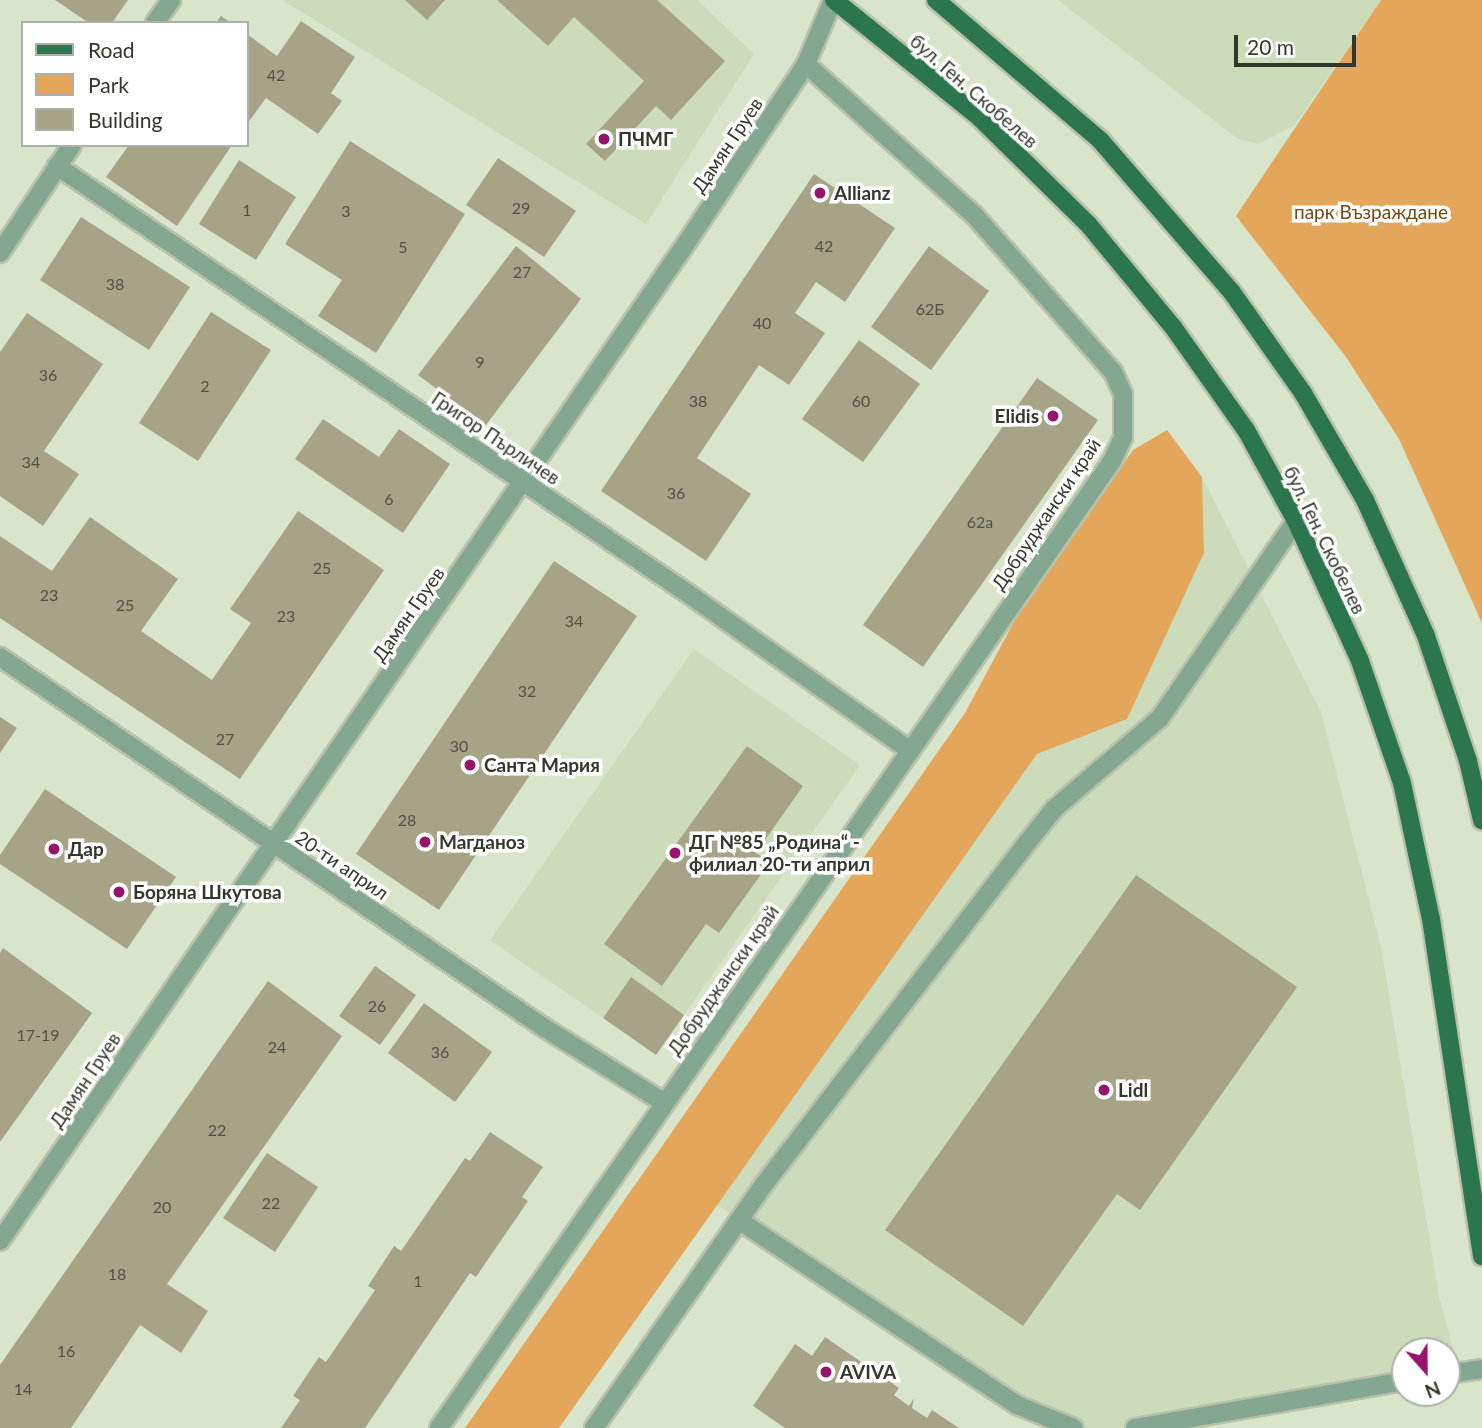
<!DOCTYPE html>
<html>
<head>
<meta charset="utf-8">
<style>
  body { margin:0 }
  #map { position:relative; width:1482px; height:1428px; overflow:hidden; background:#d9e5ca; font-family:Lato,sans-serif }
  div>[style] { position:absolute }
  .built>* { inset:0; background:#ccdcba }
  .green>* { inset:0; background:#e3a65b }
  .building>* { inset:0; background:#a7a387 }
  .roads { filter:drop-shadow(2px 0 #b8c2aa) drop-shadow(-2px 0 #b8c2aa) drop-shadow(0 2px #b8c2aa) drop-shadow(0 -2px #b8c2aa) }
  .minor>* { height:18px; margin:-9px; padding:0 9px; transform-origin:9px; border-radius:9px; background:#83a790 }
  .primary>* { height:18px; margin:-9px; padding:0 9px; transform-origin:9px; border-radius:9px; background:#2b764d }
  .dots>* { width:19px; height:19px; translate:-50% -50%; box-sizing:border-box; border:4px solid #fff; border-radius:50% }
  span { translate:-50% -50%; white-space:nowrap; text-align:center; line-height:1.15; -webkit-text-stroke:7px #fff; paint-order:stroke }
  .number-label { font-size:16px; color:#4f5243 }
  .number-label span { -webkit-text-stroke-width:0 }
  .street-label { font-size:19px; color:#32372c }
  .poi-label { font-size:19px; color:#32372c; font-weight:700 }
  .left { translate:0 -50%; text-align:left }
  .right { translate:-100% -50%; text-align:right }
  .park-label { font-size:19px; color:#724a10 }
  .legend { position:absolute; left:21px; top:21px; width:228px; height:126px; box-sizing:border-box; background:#fff; border:2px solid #adafab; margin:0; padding:9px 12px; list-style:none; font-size:21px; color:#32372c }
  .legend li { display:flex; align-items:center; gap:14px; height:35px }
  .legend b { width:35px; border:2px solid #adafab }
  .north { position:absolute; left:1391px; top:1337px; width:70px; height:70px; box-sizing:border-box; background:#fff; border:2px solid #adafab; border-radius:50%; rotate:159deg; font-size:19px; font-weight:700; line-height:28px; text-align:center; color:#32372c }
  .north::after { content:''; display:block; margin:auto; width:24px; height:32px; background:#96146c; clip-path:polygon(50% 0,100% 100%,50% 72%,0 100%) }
  .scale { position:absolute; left:1234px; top:35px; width:122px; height:32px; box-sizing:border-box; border:4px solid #32372c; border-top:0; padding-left:9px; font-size:21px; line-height:24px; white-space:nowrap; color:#32372c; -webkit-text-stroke:5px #fff; paint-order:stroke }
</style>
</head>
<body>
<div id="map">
  <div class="built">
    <i style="clip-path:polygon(282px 0,697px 0,754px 54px,646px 224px)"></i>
    <i style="clip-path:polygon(1058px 0,1381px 0,1294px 126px,1258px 144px,1238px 139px)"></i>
    <i style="clip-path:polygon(1202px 477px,1321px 712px,1381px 947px,1439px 1297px,1460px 1373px,1447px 1375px,1447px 1351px,1405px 1351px,1405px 1383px,1165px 1428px,1050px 1428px,714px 1203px,1037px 754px,1127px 718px,1204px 553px)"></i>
    <i style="clip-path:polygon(694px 649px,860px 765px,684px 1015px,631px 978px,603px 1018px,490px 940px)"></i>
  </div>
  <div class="green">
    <i style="clip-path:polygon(1381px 0,1482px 0,1482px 623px,1399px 439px,1346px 357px,1236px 216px)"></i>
    <i style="clip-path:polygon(1167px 430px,1202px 477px,1204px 553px,1127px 719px,1037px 754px,559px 1428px,465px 1428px,965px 713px,1015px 620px,1133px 450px)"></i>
  </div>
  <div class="building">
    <i style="clip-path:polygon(55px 0,128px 0,112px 23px,89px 23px)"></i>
    <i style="clip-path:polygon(405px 0,445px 0,427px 20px)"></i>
    <i style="clip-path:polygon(497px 0,657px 0,725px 61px,671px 120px,656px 106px,605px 161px,586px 144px,644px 81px,574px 17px,548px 46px)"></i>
    <i style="clip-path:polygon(221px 16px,231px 23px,216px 23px)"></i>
    <i style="clip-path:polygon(301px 21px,355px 57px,331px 93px,342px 101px,318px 134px,266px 98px,247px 124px,247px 34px,277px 56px)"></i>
    <i style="clip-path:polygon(350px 141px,465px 214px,376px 353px,318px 316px,342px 280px,285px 244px)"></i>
    <i style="clip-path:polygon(129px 145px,232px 145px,177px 226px,106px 177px)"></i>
    <i style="clip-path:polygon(498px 158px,576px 211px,544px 257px,466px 205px)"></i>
    <i style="clip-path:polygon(239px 160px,296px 197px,256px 260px,199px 224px)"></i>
    <i style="clip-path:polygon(814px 174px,895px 228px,845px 302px,816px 282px,795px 313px,825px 333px,789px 385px,759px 365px,697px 458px,751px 494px,706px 561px,601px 491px)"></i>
    <i style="clip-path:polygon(81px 217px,190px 287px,149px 350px,40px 280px)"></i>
    <i style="clip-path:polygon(516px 246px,581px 299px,486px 425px,418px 375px)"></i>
    <i style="clip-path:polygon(929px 246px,989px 291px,931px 370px,871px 327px)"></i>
    <i style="clip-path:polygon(211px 312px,271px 350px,198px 461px,139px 423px)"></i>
    <i style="clip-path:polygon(27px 313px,103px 364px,44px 451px,79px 474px,43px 526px,0 496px,0 352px)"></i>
    <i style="clip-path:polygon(859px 340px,920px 384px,863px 462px,802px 419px)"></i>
    <i style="clip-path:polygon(1037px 378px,1098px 420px,923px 667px,863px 625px)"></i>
    <i style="clip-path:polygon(323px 419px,379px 457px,399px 429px,450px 464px,403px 533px,295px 459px)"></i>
    <i style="clip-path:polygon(298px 511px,384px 570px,240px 779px,0 618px,0 536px,52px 571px,90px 517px,178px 579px,141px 631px,212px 680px,251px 623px,230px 609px)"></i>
    <i style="clip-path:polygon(554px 561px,637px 616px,439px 910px,356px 854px)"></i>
    <i style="clip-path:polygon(0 717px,17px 728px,0 753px)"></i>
    <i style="clip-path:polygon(747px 746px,803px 786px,756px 853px,770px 862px,719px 933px,706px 924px,662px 986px,604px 944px)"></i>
    <i style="clip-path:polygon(45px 789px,176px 877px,127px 949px,0 864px,0 855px)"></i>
    <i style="clip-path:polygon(1136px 875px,1297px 987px,1140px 1210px,1117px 1194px,1023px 1326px,885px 1230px)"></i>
    <i style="clip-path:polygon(3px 948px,92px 1013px,0 1142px,0 953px)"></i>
    <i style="clip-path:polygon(375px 966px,416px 995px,380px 1045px,339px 1016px)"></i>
    <i style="clip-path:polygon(631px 977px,684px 1015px,656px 1055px,603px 1018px)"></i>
    <i style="clip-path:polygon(268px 981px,342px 1036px,167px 1284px,208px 1311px,181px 1353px,140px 1325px,71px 1428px,0 1428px,0 1365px)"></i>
    <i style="clip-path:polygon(424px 1003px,492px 1052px,455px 1102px,388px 1053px)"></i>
    <i style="clip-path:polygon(490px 1132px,543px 1167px,522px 1197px,528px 1201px,476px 1277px,470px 1273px,365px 1428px,281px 1428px,300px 1400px,293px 1396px,319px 1357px,326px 1362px,375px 1290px,368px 1286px,394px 1246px,401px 1251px,465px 1158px,470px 1161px)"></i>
    <i style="clip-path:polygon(267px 1153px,318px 1187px,275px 1252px,223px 1218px)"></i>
    <i style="clip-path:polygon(825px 1337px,899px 1388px,894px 1395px,909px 1406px,914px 1398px,912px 1408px,927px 1418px,932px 1410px,959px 1428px,785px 1428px,753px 1406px,795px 1344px,812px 1356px)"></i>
  </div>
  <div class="roads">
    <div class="minor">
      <i style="left:155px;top:23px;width:28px;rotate:-55deg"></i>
      <i style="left:57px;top:166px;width:768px;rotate:34.12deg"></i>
      <i style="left:693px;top:597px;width:263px;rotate:35.3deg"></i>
      <i style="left:0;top:253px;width:130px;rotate:-56.3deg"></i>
      <i style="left:0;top:657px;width:653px;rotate:34.27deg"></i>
      <i style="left:540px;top:1025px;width:145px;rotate:32deg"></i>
      <i style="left:740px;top:1221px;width:333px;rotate:33.6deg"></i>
      <i style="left:1017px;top:1405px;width:61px;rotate:22deg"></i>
      <i style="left:0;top:1241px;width:1202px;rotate:-55.48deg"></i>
      <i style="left:681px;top:251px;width:225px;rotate:-56.2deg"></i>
      <i style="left:806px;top:64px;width:69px;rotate:-67.1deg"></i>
      <i style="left:1447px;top:1374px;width:35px;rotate:-8deg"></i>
      <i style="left:439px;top:1428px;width:1178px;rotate:-55.16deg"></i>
      <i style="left:1112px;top:461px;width:26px;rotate:-65deg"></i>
      <i style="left:1123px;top:437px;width:43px;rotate:-90deg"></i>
      <i style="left:1123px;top:394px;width:24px;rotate:-114deg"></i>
      <i style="left:1113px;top:372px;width:210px;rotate:-131.5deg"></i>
      <i style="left:974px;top:215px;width:226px;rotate:-138.1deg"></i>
      <i style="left:594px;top:1428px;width:294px;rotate:-55.1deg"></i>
      <i style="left:762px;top:1187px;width:426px;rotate:-52.4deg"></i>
      <i style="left:1022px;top:849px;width:53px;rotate:-51.2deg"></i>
      <i style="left:1055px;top:808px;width:138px;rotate:-40.6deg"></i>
      <i style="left:1160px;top:718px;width:239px;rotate:-55.4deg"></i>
      <i style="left:1135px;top:1428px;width:274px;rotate:-9.9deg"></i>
    </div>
    <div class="primary">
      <i style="left:834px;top:0;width:188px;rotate:38.9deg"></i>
      <i style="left:980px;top:118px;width:151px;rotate:44.5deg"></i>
      <i style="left:1088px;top:224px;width:134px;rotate:50.5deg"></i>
      <i style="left:1173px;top:327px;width:126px;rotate:54.7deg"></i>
      <i style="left:1246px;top:430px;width:104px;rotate:61.2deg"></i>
      <i style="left:1296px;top:521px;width:154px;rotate:65.4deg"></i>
      <i style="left:1360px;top:661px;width:129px;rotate:71deg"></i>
      <i style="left:1402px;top:783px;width:139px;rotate:78deg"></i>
      <i style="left:1431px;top:919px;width:341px;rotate:81.4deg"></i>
      <i style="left:936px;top:0;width:216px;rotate:40.5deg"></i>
      <i style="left:1100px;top:140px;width:200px;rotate:49.1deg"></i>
      <i style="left:1231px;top:291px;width:125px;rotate:54.8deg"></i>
      <i style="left:1303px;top:393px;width:124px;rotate:59.9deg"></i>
      <i style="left:1365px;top:500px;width:149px;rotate:65.8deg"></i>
      <i style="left:1426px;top:636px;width:132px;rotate:71.4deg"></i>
      <i style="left:1468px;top:761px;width:61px;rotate:76.7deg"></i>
    </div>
  </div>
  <div class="dots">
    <i style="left:604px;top:139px;background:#96146c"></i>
    <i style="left:820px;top:193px;background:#96146c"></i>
    <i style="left:1053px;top:416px;background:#96146c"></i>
    <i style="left:470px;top:765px;background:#96146c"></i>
    <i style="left:425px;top:842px;background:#96146c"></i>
    <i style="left:54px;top:849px;background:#96146c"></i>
    <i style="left:675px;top:853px;background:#96146c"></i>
    <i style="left:119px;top:892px;background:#96146c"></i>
    <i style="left:1104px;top:1090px;background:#96146c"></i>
    <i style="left:826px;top:1372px;background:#96146c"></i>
  </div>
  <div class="number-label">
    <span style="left:276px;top:75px">42</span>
    <span style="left:521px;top:208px">29</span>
    <span style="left:247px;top:210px">1</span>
    <span style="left:346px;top:211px">3</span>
    <span style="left:824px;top:246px">42</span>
    <span style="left:403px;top:247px">5</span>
    <span style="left:522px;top:272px">27</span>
    <span style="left:115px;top:284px">38</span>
    <span style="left:930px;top:309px">62Б</span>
    <span style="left:762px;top:323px">40</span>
    <span style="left:480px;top:362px">9</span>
    <span style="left:48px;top:375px">36</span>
    <span style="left:205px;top:386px">2</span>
    <span style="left:698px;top:401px">38</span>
    <span style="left:861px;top:401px">60</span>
    <span style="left:31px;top:462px">34</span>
    <span style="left:676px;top:493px">36</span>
    <span style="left:389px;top:499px">6</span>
    <span style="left:980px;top:522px">62a</span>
    <span style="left:322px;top:568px">25</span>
    <span style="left:49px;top:595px">23</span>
    <span style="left:125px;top:605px">25</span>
    <span style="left:286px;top:616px">23</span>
    <span style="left:574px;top:621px">34</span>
    <span style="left:527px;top:691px">32</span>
    <span style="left:225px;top:739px">27</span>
    <span style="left:459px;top:746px">30</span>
    <span style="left:407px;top:820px">28</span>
    <span style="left:377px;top:1006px">26</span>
    <span style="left:38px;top:1035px">17-19</span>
    <span style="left:277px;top:1047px">24</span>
    <span style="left:440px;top:1052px">36</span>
    <span style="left:217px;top:1130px">22</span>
    <span style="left:271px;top:1203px">22</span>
    <span style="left:162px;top:1207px">20</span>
    <span style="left:117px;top:1274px">18</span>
    <span style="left:418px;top:1281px">1</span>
    <span style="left:66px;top:1351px">16</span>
    <span style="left:23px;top:1389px">14</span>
  </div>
  <div class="street-label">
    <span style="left:974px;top:91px;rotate:41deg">бул. Ген. Скобелев</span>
    <span style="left:727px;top:145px;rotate:-56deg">Дамян Груев</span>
    <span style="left:496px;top:438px;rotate:34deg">Григор Пърличев</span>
    <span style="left:1046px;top:514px;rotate:-56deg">Добруджански край</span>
    <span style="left:1325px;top:540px;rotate:64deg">бул. Ген. Скобелев</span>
    <span style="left:408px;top:614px;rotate:-55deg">Дамян Груев</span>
    <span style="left:342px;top:865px;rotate:34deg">20-ти април</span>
    <span style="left:723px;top:980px;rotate:-55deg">Добруджански край</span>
    <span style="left:85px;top:1080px;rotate:-56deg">Дамян Груев</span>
  </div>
  <div class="poi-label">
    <span class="left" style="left:618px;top:139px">ПЧМГ</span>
    <span class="left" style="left:834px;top:193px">Allianz</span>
    <span class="right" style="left:1039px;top:416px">Elidis</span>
    <span class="left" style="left:484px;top:765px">Санта Мария</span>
    <span class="left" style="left:439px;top:842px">Магданоз</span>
    <span class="left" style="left:689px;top:853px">ДГ №85 „Родина“ -<br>филиал 20-ти април</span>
    <span class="left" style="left:68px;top:849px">Дар</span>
    <span class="left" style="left:133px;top:892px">Боряна Шкутова</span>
    <span class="left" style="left:1118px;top:1090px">Lidl</span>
    <span class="left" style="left:840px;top:1372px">AVIVA</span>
  </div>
  <div class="park-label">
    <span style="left:1371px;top:212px">парк Възраждане</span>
  </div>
  <ul class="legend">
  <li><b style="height:9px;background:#2b764d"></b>Road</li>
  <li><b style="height:19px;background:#e3a65b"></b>Park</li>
  <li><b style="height:19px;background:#a7a387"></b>Building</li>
  </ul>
  <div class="north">N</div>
  <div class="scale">20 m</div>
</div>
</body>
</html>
